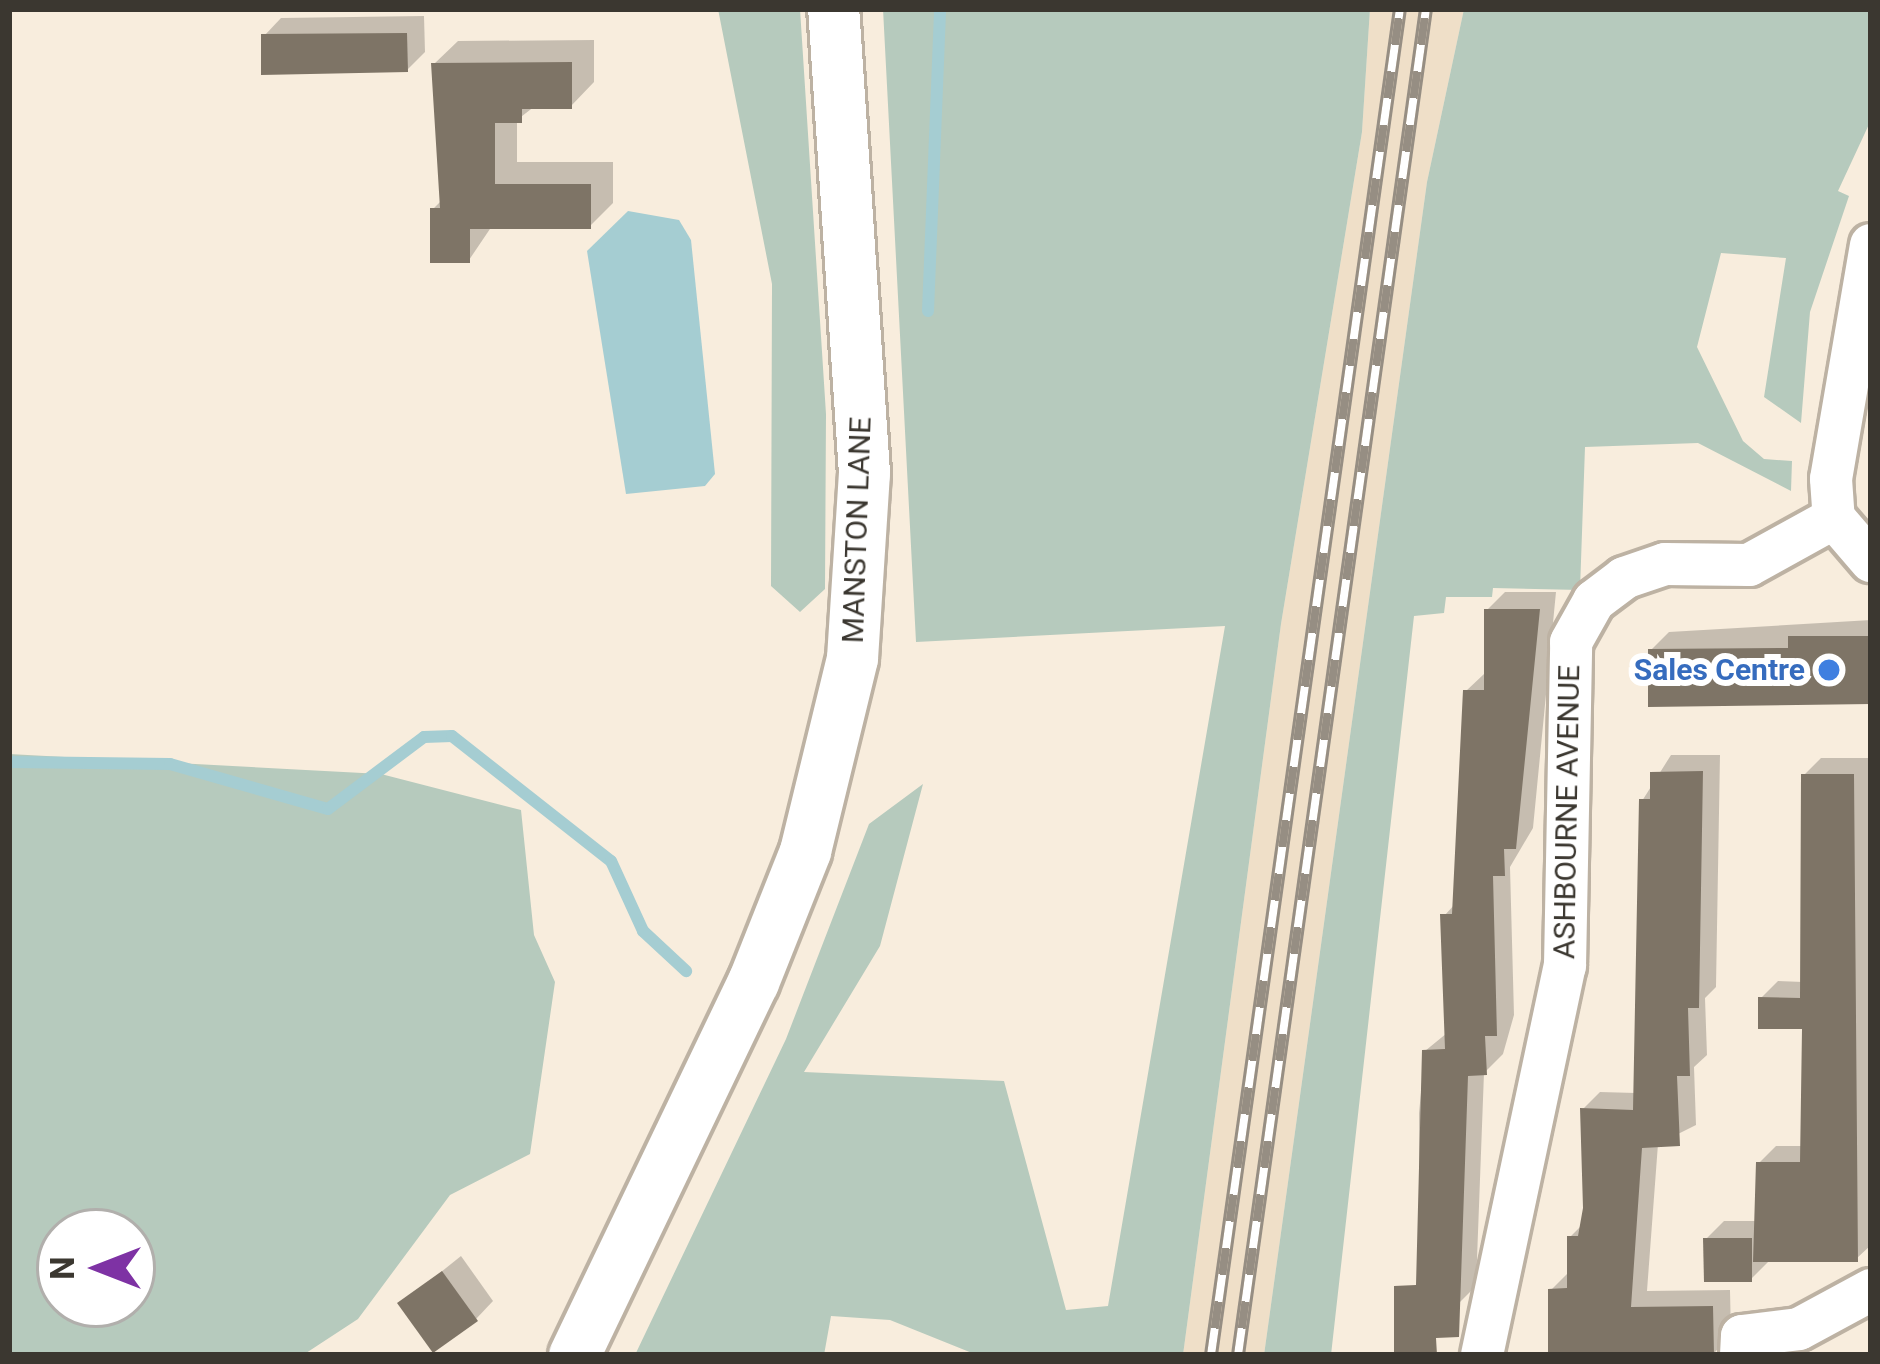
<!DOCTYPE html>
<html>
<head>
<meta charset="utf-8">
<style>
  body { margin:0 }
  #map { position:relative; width:1880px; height:1364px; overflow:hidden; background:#f8eddd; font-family:Roboto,sans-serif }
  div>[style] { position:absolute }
  .built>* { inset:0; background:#efdfc8 }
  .green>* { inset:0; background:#b6cabd }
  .water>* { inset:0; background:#a5cdd2 }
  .shadow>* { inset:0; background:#0003 }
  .stream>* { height:12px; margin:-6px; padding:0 6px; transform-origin:6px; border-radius:6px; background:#a5cdd2 }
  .building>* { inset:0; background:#7e7466 }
  .roads { filter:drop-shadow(3px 0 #bdb2a3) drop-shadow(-3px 0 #bdb2a3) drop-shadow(0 3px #bdb2a3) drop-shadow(0 -3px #bdb2a3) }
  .minor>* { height:42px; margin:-21px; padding:0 21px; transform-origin:21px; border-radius:21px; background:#fff }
  .tertiary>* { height:51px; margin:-25.5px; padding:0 25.5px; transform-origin:25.5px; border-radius:25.5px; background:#fff }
  .rail>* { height:14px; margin-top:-7px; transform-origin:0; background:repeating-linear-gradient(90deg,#fff 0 27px,#968e83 0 54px); box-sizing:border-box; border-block:3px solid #968e83 }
  .dots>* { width:33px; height:33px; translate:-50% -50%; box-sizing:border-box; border:6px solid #fff; border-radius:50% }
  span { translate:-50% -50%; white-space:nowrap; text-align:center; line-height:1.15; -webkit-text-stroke:12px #fff; paint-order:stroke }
  .street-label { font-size:30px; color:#3b3730 }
  .shop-label { font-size:30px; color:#366cbe; font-weight:700 }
  .right { translate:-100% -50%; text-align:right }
  .frame { position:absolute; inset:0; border:12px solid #3b3730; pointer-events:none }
  .north { position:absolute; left:36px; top:1208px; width:120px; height:120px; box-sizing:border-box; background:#fff; border:3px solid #b1afac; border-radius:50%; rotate:270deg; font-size:33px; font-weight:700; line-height:48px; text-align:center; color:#3b3730 }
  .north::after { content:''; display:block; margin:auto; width:42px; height:54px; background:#7e32a4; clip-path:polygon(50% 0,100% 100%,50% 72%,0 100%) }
</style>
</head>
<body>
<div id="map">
  <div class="built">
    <i style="clip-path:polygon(1370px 9px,1464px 9px,1427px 182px,1264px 1355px,1183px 1355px,1281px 624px,1362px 132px)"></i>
  </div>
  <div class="green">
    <i style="clip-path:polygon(718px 9px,800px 9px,826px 414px,825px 589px,800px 612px,771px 586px,772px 284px)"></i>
    <i style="clip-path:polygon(883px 9px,1370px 9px,1362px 132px,1281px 624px,1183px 1355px,977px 1355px,890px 1320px,831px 1316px,824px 1355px,635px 1355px,786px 1039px,869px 824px,923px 784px,880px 946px,804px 1072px,1004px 1081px,1066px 1310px,1108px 1306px,1225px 626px,916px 642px)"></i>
    <i style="clip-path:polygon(1464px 9px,1871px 9px,1871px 120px,1838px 191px,1849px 196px,1810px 312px,1801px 423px,1764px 397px,1786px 258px,1721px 253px,1697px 347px,1743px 441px,1764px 459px,1792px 461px,1791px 491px,1698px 443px,1585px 447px,1580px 590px,1493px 588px,1492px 597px,1446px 597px,1444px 613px,1414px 616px,1331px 1355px,1264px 1355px,1427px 182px)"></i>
    <i style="clip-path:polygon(evenodd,9px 754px,381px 774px,521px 810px,534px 935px,555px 982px,530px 1154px,450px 1195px,358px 1319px,303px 1355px,9px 1355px,9px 754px,60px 1232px,132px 1232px,132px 1304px,60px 1304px,60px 1232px)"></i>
  </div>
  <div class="water">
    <i style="clip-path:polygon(628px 211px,679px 220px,691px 240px,715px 474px,705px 486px,626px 494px,587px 251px)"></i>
  </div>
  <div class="shadow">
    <i style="clip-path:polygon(424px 16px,425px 52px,407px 70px,264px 36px,281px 18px)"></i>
    <i style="clip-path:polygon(594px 40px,594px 82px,571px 106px,535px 106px,517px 120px,517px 162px,613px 162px,613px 203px,590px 226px,492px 226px,469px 260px,433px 209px,442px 200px,434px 64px,458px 41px)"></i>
    <i style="clip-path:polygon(1505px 592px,1556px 592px,1533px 828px,1510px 867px,1514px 1015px,1503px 1054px,1484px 1073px,1476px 1286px,1458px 1304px,1419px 1305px,1419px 1113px,1425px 1051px,1447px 1033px,1444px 916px,1455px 904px,1466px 691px,1484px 674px,1487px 610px)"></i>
    <i style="clip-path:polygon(1871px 620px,1869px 701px,1651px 650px,1669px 632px)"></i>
    <i style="clip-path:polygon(1671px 755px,1720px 755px,1716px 987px,1705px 998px,1707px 1055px,1694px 1067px,1696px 1125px,1658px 1144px,1647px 1291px,1730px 1290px,1731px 1336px,1713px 1354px,1632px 1355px,1551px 1290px,1570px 1271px,1570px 1237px,1584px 1223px,1583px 1109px,1600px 1092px,1636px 1093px,1642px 801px)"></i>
    <i style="clip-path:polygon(1821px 758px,1870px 758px,1871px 1245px,1856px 1259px,1769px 1261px,1751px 1279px,1706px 1239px,1724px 1221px,1757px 1221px,1759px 1163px,1776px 1146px,1804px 1146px,1805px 1027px,1761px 998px,1778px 981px,1803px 982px,1804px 775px)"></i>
    <i style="clip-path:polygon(461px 1256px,493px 1301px,476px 1319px,401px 1304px)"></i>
  </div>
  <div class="stream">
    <i style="left:928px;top:311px;width:302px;rotate:-87.7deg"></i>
    <i style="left:9px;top:762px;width:161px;rotate:0.7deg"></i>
    <i style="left:170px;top:764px;width:164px;rotate:15.9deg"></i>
    <i style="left:328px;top:809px;width:120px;rotate:-36.9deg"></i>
    <i style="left:424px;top:737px;width:28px;rotate:-2deg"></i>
    <i style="left:452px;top:736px;width:202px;rotate:38.2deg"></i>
    <i style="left:611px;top:861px;width:77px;rotate:65.4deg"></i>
    <i style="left:643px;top:931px;width:59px;rotate:42.9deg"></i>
  </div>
  <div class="building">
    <i style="clip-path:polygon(407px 33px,408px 72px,261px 75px,261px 34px)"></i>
    <i style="clip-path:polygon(572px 62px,572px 109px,522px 109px,522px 123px,495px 123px,495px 184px,591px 184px,591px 229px,470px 229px,470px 263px,430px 263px,430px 208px,440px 208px,431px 63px)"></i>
    <i style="clip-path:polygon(1484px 609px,1540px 609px,1516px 849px,1504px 849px,1505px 876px,1493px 876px,1497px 1036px,1485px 1036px,1487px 1075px,1468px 1076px,1459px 1337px,1436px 1338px,1437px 1355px,1394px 1355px,1394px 1286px,1416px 1285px,1422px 1050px,1445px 1049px,1440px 914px,1452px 914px,1463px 690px,1484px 690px)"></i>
    <i style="clip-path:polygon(1788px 636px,1870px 636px,1871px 704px,1648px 707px,1648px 649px,1788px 648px)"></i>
    <i style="clip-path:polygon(1703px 771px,1699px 1008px,1688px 1008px,1690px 1076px,1677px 1076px,1680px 1146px,1642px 1148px,1631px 1307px,1713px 1306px,1714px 1355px,1548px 1355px,1548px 1289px,1567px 1288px,1567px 1236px,1578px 1236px,1583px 1208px,1580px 1108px,1633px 1110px,1639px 799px,1650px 799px,1650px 772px)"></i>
    <i style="clip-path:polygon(1801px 774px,1854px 774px,1858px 1262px,1753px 1262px,1756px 1162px,1800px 1162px,1802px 1029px,1758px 1029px,1758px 997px,1800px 998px)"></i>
    <i style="clip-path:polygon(1703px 1238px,1752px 1238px,1752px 1282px,1704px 1282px)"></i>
    <i style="clip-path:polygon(442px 1271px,478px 1321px,433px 1353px,397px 1303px)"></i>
  </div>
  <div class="roads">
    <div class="minor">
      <i style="left:1871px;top:245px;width:237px;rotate:99.7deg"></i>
      <i style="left:1831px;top:479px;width:39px;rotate:86deg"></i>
      <i style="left:1834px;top:518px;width:57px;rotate:49.3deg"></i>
      <i style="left:1482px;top:1355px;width:398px;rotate:-78deg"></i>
      <i style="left:1565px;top:966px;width:324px;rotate:-88.9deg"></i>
      <i style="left:1571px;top:642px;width:47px;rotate:-60.7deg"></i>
      <i style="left:1594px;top:601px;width:38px;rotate:-37deg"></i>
      <i style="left:1624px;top:578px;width:43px;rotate:-18.9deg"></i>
      <i style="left:1665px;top:564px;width:84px;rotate:0.7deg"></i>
      <i style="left:1749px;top:565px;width:97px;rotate:-28.9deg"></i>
      <i style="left:1741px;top:1355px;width:19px;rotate:-87deg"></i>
      <i style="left:1742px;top:1336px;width:57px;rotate:-7deg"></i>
      <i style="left:1799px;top:1329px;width:82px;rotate:-28.4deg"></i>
    </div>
    <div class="tertiary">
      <i style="left:574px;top:1355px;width:414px;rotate:-64.4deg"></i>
      <i style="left:753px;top:982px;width:141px;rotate:-68.3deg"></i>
      <i style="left:805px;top:851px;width:199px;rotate:-76.3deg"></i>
      <i style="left:852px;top:658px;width:185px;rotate:-86.3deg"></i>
      <i style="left:864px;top:473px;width:465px;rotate:-93.8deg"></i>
    </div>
  </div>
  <div class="rail">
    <i style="left:1211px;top:1355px;width:1359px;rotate:-82.01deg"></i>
    <i style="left:1238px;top:1355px;width:1359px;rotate:-82.05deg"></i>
  </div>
  <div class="dots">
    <i style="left:1829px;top:670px;background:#3f7fe0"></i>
  </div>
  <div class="street-label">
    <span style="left:857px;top:530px;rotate:-88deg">MANSTON LANE</span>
    <span style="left:1567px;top:812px;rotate:-89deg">ASHBOURNE AVENUE</span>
  </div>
  <div class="shop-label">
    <span class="right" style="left:1805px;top:670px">Sales Centre</span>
  </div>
  <div class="frame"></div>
  <div class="north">N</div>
</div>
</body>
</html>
